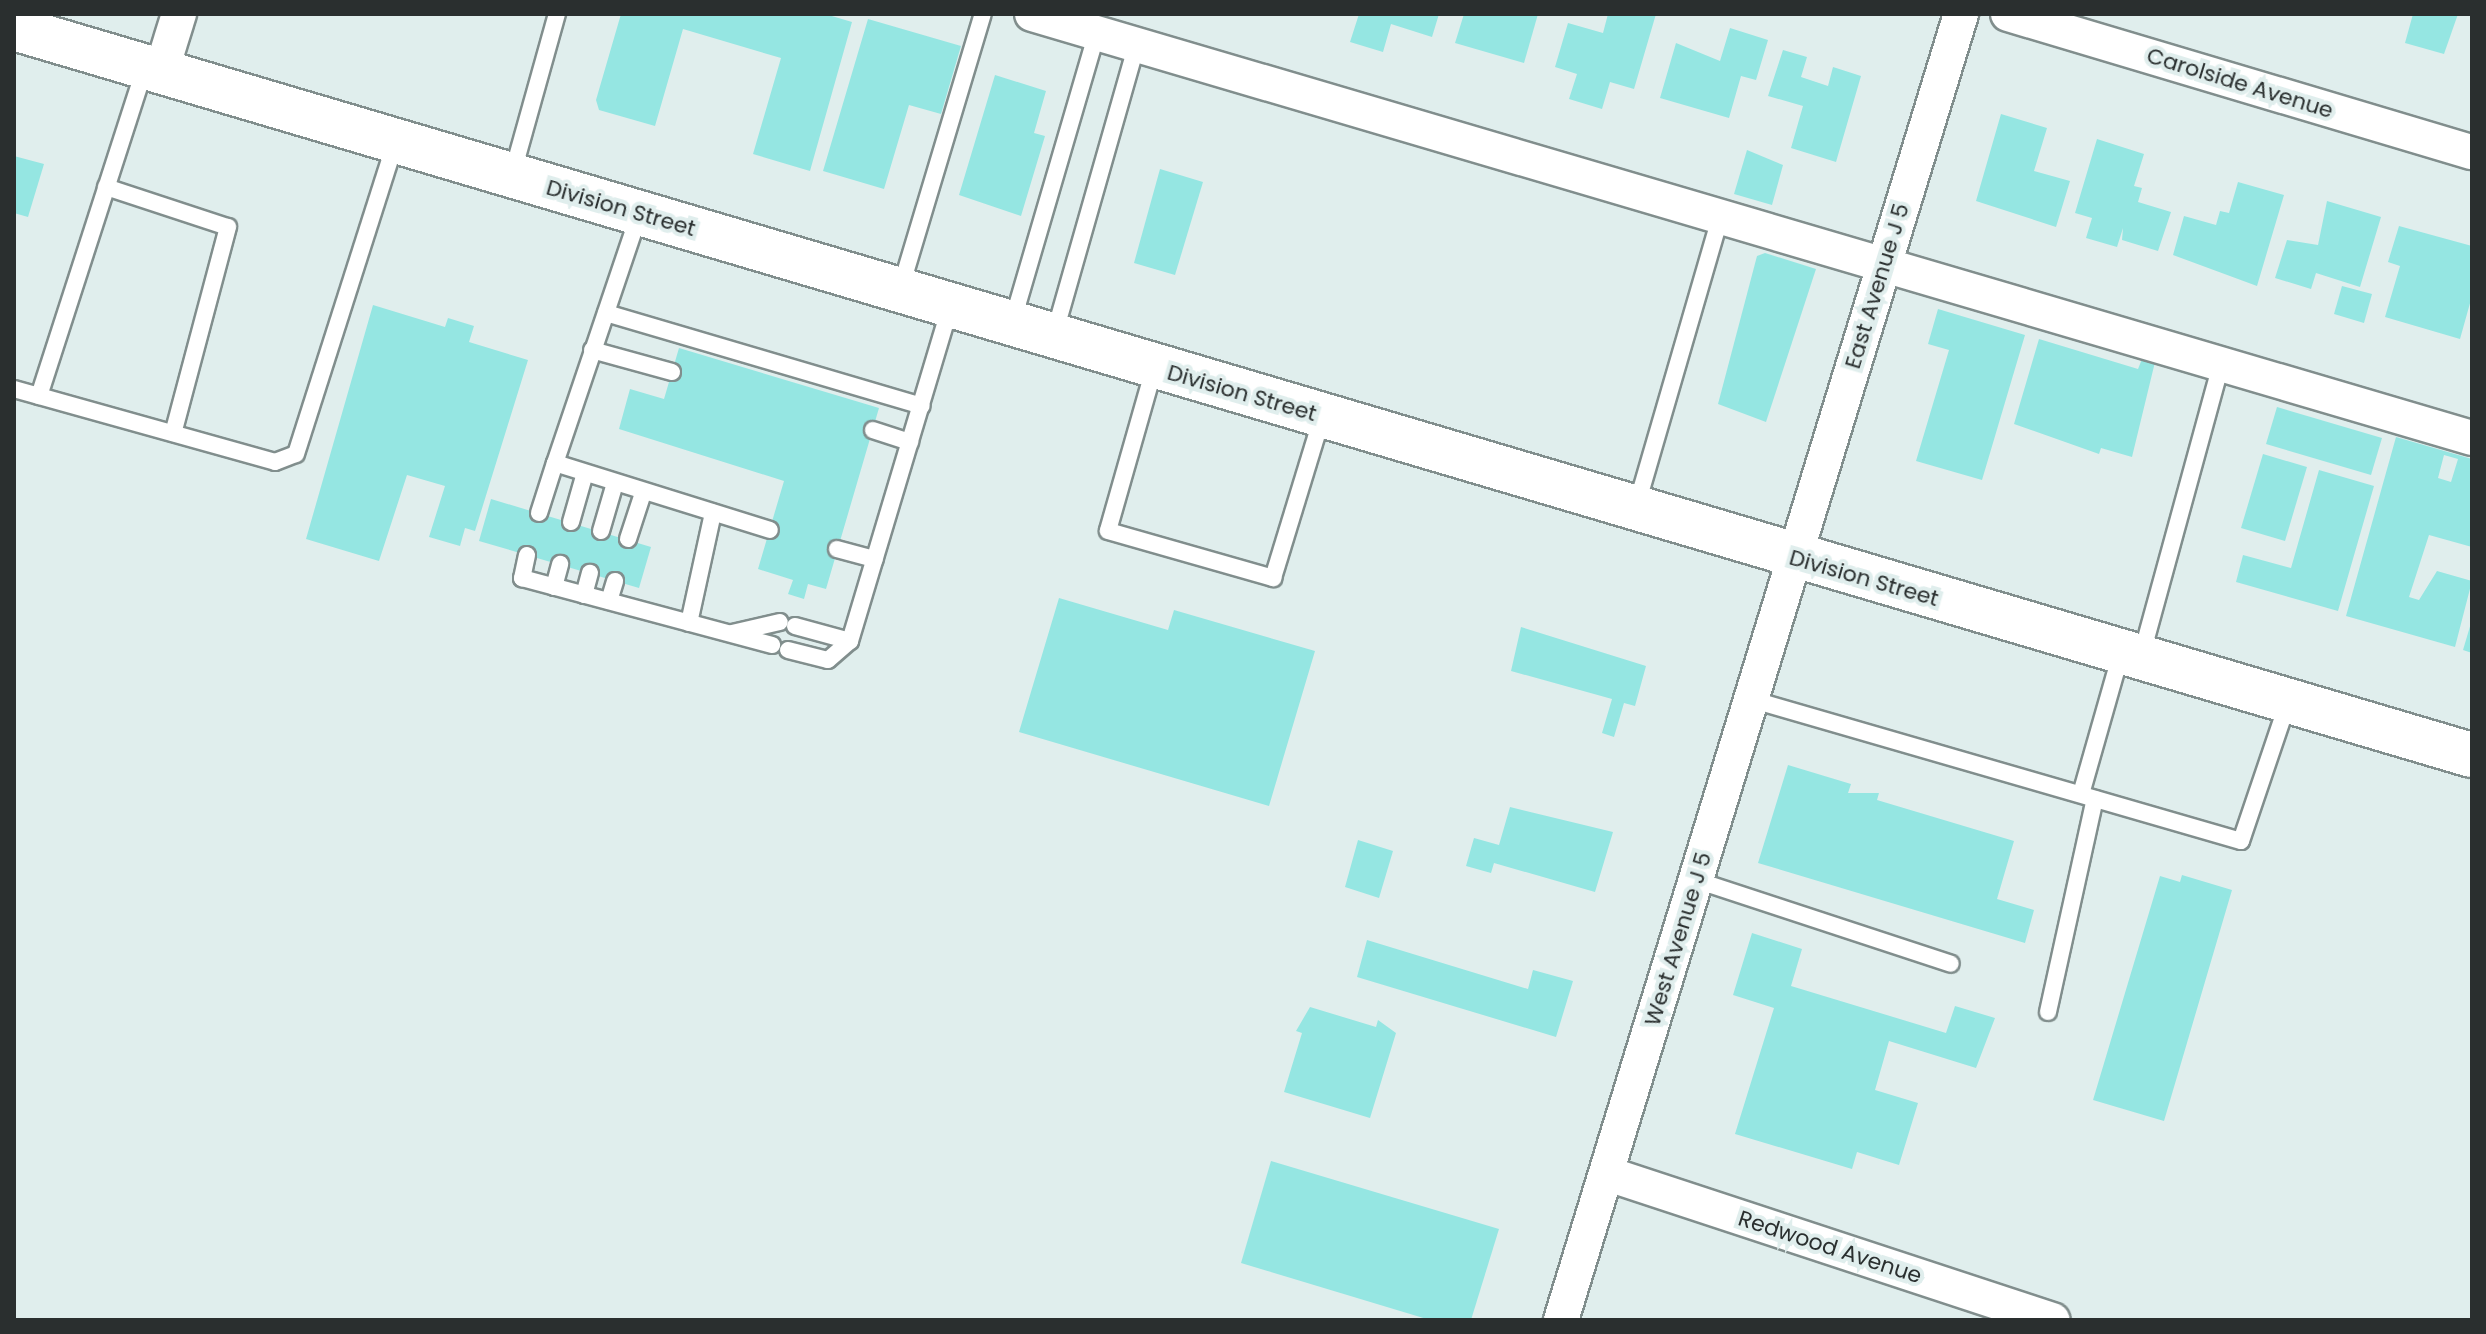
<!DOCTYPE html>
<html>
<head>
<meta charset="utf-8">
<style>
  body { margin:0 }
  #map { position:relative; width:2486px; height:1334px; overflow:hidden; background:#e0eeed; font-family:Poppins,sans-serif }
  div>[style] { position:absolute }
  .building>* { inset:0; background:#95e6e2 }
  .roads { filter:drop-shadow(2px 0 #818e8d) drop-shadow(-2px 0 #818e8d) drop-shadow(0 2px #818e8d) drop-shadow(0 -2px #818e8d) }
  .service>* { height:16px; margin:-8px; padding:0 8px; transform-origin:8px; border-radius:8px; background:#fff }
  .minor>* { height:34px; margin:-17px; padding:0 17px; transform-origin:17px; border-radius:17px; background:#fff }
  .secondary>* { height:44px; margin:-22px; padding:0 22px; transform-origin:22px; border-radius:22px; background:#fff }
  span { translate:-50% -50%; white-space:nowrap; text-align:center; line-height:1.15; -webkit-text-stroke:8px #e0eeed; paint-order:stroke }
  .street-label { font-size:22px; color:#2a2f2f }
  .frame { position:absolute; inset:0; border:16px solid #2a2f2f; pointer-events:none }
</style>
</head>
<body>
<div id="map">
  <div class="building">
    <i style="clip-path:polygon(621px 14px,825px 14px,852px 22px,810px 171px,753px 154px,781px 58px,683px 29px,655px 126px,599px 110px,596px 100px)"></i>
    <i style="clip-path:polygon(1359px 14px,1439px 14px,1432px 37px,1391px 24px,1383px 52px,1350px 42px)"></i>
    <i style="clip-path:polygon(1464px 14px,1538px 14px,1524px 63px,1455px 43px)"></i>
    <i style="clip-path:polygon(1608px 14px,1656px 14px,1634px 89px,1610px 82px,1602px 109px,1569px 99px,1577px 74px,1555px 67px,1568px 23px,1603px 33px)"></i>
    <i style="clip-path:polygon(2413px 14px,2458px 14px,2444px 54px,2405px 43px)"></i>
    <i style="clip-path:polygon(868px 19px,961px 46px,941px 114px,909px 105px,884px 189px,823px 171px)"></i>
    <i style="clip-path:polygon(1730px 28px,1768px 40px,1756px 80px,1741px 76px,1729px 118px,1660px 98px,1676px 43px,1720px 61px)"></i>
    <i style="clip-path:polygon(1783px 50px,1807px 57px,1801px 77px,1828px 86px,1833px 67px,1861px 76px,1836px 162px,1791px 148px,1803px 106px,1768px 96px)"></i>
    <i style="clip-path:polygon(995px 75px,1046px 91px,1034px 133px,1045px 136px,1021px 216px,959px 195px)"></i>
    <i style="clip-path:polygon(2001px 114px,2047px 128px,2034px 171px,2070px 181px,2056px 227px,1976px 201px)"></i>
    <i style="clip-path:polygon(2097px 139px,2144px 154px,2134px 186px,2142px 188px,2138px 202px,2171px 212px,2158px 251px,2122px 240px,2123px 228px,2117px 247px,2086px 238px,2092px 218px,2075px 213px)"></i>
    <i style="clip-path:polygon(1747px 150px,1783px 165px,1772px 205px,1734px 194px)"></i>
    <i style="clip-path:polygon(14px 156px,44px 164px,28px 217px,14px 213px)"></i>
    <i style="clip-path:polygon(1160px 169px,1203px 182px,1175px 275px,1134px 263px)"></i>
    <i style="clip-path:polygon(2238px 182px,2284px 195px,2257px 286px,2173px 255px,2184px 216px,2216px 225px,2220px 211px,2229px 213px)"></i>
    <i style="clip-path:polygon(2327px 201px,2381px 217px,2360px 287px,2316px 273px,2311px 289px,2275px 278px,2287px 240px,2318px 245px)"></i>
    <i style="clip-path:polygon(2399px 226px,2472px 246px,2472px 296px,2460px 339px,2385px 317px,2400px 266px,2388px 262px)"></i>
    <i style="clip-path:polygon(1765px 253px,1816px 269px,1766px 422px,1718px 404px,1757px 256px)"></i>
    <i style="clip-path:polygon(2342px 286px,2372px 294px,2364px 323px,2334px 314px)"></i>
    <i style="clip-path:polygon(373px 305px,445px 327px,448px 318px,474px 326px,469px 342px,528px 360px,475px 531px,465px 528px,460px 546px,429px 537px,445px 486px,407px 475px,379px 561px,306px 539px)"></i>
    <i style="clip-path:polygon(1938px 309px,2025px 335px,1982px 480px,1916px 461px,1949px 350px,1928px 344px)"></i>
    <i style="clip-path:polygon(2039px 339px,2138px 369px,2142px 359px,2155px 362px,2132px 457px,2101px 448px,2099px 454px,2014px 424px)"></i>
    <i style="clip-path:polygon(679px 348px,879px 408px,826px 589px,808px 584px,804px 599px,788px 594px,793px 580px,758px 569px,784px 481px,619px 429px,630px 389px,664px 399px)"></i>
    <i style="clip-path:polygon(2277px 407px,2382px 438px,2371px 475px,2266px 444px)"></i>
    <i style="clip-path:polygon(evenodd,2396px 437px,2472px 459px,2472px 547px,2429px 535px,2409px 597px,2419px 600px,2437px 571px,2472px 581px,2455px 647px,2346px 616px,2396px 437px,2444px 455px,2458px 459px,2451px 482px,2438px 478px,2444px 455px)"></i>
    <i style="clip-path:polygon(2263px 454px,2307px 467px,2285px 541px,2241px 528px)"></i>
    <i style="clip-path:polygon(2319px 470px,2374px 486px,2338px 611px,2236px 582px,2243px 555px,2291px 568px)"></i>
    <i style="clip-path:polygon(491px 499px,651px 547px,639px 588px,479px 541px)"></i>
    <i style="clip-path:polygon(1059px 598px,1168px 630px,1174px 610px,1315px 651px,1269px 806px,1019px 732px)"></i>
    <i style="clip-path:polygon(2471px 623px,2472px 623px,2472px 653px,2463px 650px)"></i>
    <i style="clip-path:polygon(1521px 627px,1646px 666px,1635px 706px,1624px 703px,1614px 737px,1602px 733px,1612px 699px,1511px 671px)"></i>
    <i style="clip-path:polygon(1788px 765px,1851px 784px,1848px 793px,1879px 793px,1877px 800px,2014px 841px,1997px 899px,2034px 910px,2025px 943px,1758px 863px)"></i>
    <i style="clip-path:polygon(1510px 807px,1613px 832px,1595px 892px,1494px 863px,1491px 873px,1466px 866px,1474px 838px,1499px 845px)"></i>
    <i style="clip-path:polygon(1358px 840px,1393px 851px,1379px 898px,1345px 887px)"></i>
    <i style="clip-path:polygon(2182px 875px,2232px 890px,2164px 1121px,2093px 1100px,2160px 876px,2180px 882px)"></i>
    <i style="clip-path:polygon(1752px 933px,1802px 949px,1791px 986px,1946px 1033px,1955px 1006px,1995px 1018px,1976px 1068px,1889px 1041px,1875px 1090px,1918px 1103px,1899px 1165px,1857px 1152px,1852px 1169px,1735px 1134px,1774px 1008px,1733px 995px)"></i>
    <i style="clip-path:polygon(1367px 940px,1528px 989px,1533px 970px,1573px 981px,1556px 1037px,1357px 977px)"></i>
    <i style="clip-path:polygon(1310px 1007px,1376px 1027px,1378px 1020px,1396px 1033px,1370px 1118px,1284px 1092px,1302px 1033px,1296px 1031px)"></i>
    <i style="clip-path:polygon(1271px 1161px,1499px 1229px,1471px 1320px,1430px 1320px,1241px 1263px)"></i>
  </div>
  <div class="roads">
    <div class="service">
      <i style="left:512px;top:175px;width:167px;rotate:-74.4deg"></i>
      <i style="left:106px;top:187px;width:128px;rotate:18.2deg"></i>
      <i style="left:228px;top:227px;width:213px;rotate:104.9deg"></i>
      <i style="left:639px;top:215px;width:262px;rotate:108.7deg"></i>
      <i style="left:555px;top:463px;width:225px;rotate:17.3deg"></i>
      <i style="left:900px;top:290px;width:288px;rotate:-73.3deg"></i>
      <i style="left:606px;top:313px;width:329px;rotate:16.4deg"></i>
      <i style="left:1012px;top:323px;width:302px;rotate:-73.7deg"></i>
      <i style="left:1054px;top:335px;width:303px;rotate:-74.1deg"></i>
      <i style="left:592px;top:350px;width:83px;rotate:15.4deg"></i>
      <i style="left:1154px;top:369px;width:168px;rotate:105.9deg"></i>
      <i style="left:1108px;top:531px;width:172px;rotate:15.9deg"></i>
      <i style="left:1273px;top:578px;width:167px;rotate:-73deg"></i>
      <i style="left:14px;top:389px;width:271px;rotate:15.6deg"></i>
      <i style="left:275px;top:462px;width:22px;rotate:-21deg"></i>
      <i style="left:296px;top:454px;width:326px;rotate:-72.3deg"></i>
      <i style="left:39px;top:396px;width:342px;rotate:-72.1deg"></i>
      <i style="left:873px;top:430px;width:39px;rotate:18deg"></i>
      <i style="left:1637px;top:504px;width:301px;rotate:-73.8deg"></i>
      <i style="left:539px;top:513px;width:52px;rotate:-72.3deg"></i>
      <i style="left:571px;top:522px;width:51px;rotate:-74.1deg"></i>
      <i style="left:601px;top:531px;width:50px;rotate:-73.7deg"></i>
      <i style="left:628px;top:539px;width:48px;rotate:-71.9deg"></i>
      <i style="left:837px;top:549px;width:39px;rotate:15deg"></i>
      <i style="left:527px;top:555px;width:24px;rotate:102deg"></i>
      <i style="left:522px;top:578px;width:259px;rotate:15deg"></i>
      <i style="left:554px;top:587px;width:24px;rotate:-75deg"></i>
      <i style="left:584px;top:595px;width:23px;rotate:-75deg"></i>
      <i style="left:609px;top:601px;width:21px;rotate:-73deg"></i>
      <i style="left:689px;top:623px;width:113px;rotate:-77.7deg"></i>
      <i style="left:795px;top:626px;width:57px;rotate:15.3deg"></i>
      <i style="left:732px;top:633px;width:49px;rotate:-12.9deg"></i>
      <i style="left:788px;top:650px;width:41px;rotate:14deg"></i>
      <i style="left:828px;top:660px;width:29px;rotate:-41deg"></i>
      <i style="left:850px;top:641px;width:348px;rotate:-73.3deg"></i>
      <i style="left:2141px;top:657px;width:303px;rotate:-74.7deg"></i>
      <i style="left:1750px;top:699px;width:511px;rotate:16.13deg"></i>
      <i style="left:2241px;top:841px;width:147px;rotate:-71.3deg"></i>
      <i style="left:2081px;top:794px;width:146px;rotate:-74.1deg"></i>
      <i style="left:1696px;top:880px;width:268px;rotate:18.2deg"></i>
      <i style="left:2048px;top:1012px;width:218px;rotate:-77.6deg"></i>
    </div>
    <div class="minor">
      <i style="left:1032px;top:14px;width:1501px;rotate:16.41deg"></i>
      <i style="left:2008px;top:14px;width:484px;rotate:16.6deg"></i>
      <i style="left:161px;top:72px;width:61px;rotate:-72.8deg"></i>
      <i style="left:1608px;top:1174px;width:468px;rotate:18.2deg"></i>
      <i style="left:1561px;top:1320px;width:1366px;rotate:-72.97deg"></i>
    </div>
    <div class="secondary">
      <i style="left:14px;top:28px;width:2563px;rotate:16.48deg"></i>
    </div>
  </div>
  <div class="street-label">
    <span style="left:2240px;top:83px;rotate:17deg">Carolside Avenue</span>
    <span style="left:621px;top:208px;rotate:16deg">Division Street</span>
    <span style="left:1877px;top:286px;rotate:-73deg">East Avenue J 5</span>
    <span style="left:1242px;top:393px;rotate:16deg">Division Street</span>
    <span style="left:1864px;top:578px;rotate:16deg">Division Street</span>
    <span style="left:1678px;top:939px;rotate:-73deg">West Avenue J 5</span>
    <span style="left:1830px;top:1247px;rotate:18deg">Redwood Avenue</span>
  </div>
  <div class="frame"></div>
</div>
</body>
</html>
